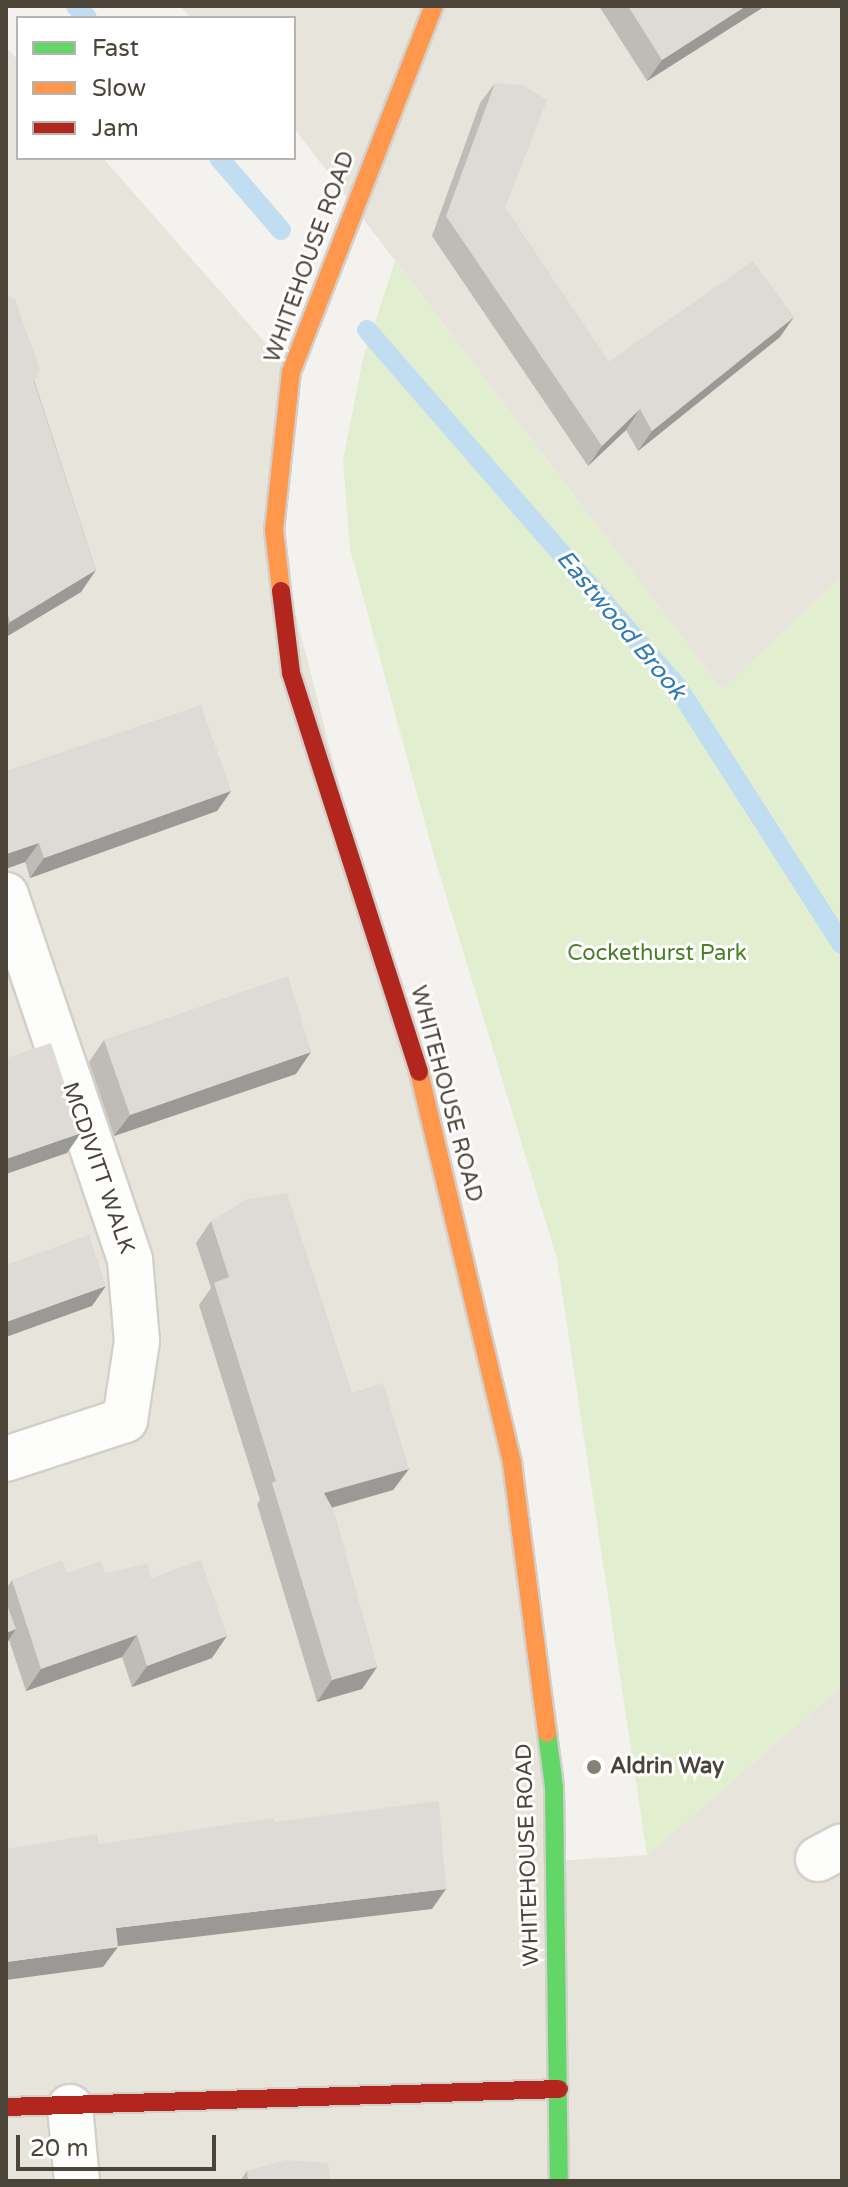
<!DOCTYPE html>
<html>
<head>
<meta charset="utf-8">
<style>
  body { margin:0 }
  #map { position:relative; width:848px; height:2187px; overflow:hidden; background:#f4f2ee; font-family:"Varela Round",sans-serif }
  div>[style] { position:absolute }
  .residential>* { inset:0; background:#e7e4dc }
  .green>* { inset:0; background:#e1eecf }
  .stream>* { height:20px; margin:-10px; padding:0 10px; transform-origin:10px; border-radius:10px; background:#c0ddf1 }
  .roads { filter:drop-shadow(2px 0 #d2d0cb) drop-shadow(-2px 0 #d2d0cb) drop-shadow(0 2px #d2d0cb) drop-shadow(0 -2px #d2d0cb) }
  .street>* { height:44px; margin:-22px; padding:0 22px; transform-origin:22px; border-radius:22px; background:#fdfdfc }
  .fast>* { height:18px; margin:-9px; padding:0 9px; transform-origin:9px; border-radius:9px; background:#63d668 }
  .slow>* { height:18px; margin:-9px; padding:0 9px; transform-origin:9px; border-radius:9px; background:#ff974d }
  .jam>* { height:18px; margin:-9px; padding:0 9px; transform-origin:9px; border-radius:9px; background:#b3261e }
  .wall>* { inset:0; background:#bfbcb8 }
  .shaded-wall>* { inset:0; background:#9b9996 }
  .building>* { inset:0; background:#dedbd6 }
  .dots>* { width:22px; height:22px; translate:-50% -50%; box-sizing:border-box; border:4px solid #fff; border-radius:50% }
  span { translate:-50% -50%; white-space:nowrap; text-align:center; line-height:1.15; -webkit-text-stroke:6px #fff; paint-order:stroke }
  .street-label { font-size:22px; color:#4b4439 }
  .park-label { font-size:22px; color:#4a7f2a }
  .poi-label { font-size:22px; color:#4b4439; font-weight:700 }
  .left { translate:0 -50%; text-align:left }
  .water-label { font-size:24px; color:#2e7ab2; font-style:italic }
  .frame { position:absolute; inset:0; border:8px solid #4b4439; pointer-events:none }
  .legend { position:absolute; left:16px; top:16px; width:280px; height:144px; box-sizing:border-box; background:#fff; border:2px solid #b7b4b0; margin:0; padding:10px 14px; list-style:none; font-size:24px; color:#4b4439 }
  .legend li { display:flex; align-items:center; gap:16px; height:40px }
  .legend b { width:40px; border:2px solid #b7b4b0 }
  .scale { position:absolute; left:16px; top:2135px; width:200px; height:36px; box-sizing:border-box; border:4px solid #4b4439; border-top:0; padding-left:10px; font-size:24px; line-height:28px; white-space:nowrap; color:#4b4439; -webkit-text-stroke:6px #fff; paint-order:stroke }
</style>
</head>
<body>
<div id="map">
  <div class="residential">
    <i style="clip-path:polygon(180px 6px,842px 6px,842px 576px,722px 690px,294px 128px,294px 18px,192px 18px)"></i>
    <i style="clip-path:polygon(6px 47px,18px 60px,18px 158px,103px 158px,291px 372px,274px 529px,512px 1463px,556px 1861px,647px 1855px,842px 1686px,842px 2181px,6px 2181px)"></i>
  </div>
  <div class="green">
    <i style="clip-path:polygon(395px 261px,722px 690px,842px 576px,842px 1686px,647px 1855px,557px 1259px,434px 856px,350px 549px,343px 460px,363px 359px)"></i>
  </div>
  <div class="stream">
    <i style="left:76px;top:6px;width:16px;rotate:47deg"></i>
    <i style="left:219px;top:158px;width:95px;rotate:49.3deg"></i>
    <i style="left:367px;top:330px;width:474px;rotate:49deg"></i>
    <i style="left:678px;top:688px;width:304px;rotate:57.4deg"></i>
  </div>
  <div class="roads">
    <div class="street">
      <i style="left:6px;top:895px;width:385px;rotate:71.2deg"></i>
      <i style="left:130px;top:1260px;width:81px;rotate:85.1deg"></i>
      <i style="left:137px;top:1341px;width:80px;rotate:98.6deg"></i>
      <i style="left:125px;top:1420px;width:125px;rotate:161.9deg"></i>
      <i style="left:818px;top:1859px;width:27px;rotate:-28deg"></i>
      <i style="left:70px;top:2107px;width:74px;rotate:84.6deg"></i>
    </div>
    <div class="fast">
      <i style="left:547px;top:1733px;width:54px;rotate:82.6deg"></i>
      <i style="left:554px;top:1787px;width:394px;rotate:89.3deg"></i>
    </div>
    <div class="slow">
      <i style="left:281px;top:591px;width:61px;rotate:-96.5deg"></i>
      <i style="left:274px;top:530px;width:159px;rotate:-83.9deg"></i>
      <i style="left:291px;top:372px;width:393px;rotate:-68.7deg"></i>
      <i style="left:419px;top:1072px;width:402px;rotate:76.6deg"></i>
      <i style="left:512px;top:1463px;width:272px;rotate:82.6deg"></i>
    </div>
    <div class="jam">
      <i style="left:281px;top:591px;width:83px;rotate:83deg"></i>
      <i style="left:291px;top:673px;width:419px;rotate:72.2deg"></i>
      <i style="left:6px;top:2107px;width:553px;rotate:-1.86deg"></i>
    </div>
  </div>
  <div class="wall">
    <i style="clip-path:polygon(599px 6px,765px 6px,647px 81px)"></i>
    <i style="clip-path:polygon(495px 83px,505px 208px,608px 362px,780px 337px,638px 451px,626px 430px,588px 466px,432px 236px,480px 103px)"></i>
    <i style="clip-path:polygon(6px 294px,96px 570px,81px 592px,6px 637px)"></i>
    <i style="clip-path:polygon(6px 771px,231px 791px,217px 811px,30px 878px,25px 862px)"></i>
    <i style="clip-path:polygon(104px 1040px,296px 1074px,114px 1136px,89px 1062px)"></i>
    <i style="clip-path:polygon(211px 1221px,352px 1393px,409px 1469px,393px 1490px,332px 1508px,377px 1667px,362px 1689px,317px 1702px,257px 1504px,260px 1500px,199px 1305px,211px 1288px,196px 1243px)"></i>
    <i style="clip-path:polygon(67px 1573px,105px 1573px,151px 1578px,212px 1658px,132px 1687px,122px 1657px,26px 1691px,9px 1640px,6px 1644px,6px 1589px,12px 1580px)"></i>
    <i style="clip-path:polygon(247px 2171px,330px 2181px,240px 2181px)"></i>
  </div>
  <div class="shaded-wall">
    <i style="clip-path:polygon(746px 6px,765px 6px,647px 81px,662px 60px)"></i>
    <i style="clip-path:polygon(794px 317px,780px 337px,638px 451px,652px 431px)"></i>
    <i style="clip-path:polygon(640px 409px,626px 430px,588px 466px,602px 446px)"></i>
    <i style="clip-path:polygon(96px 570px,81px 592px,6px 637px,6px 628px,10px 622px)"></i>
    <i style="clip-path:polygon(231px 791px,217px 811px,30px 878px,44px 858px)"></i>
    <i style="clip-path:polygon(39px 843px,25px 862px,6px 869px,6px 854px)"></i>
    <i style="clip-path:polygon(311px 1052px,296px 1074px,114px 1136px,130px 1115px)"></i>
    <i style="clip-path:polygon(81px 1133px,67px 1153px,6px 1174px,6px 1159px)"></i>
    <i style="clip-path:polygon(106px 1286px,92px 1306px,6px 1337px,6px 1322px)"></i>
    <i style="clip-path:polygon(409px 1469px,393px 1490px,308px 1514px,324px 1493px)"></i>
    <i style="clip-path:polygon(16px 1629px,6px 1644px,6px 1633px)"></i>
    <i style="clip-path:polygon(137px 1635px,122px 1657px,26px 1691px,41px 1669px)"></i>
    <i style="clip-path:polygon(227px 1636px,212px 1658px,132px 1687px,147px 1666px)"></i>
    <i style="clip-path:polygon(377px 1667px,362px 1689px,317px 1702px,332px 1680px)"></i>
    <i style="clip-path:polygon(446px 1889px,432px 1909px,102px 1948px,116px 1928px)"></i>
    <i style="clip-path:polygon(118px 1947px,103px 1967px,6px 1980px,6px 1962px)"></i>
  </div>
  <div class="building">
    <i style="clip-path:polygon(628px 6px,746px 6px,662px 60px)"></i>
    <i style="clip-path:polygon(495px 83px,523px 85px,547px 100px,505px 208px,608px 362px,753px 261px,794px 317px,652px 431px,640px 409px,602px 446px,446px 216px)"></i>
    <i style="clip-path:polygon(6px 294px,15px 299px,40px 370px,34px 382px,96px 570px,10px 622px,6px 609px)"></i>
    <i style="clip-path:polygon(201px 705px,231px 791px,44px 858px,39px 843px,6px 854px,6px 771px)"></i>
    <i style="clip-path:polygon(288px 976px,311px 1052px,130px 1115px,104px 1040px)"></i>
    <i style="clip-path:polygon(51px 1043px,81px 1133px,6px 1159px,6px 1058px)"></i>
    <i style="clip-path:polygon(287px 1193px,352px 1393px,383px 1383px,409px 1469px,324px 1493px,334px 1511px,377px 1667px,332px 1680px,272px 1483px,276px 1481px,214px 1283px,229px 1277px,211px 1221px,247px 1199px)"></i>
    <i style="clip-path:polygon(89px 1235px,106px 1286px,6px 1322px,6px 1265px)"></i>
    <i style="clip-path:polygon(62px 1560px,67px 1573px,101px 1561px,105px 1573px,147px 1564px,151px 1578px,201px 1560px,227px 1636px,147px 1666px,137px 1635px,41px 1669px,12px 1580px)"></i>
    <i style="clip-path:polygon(6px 1602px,16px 1629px,6px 1633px)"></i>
    <i style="clip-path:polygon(439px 1801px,446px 1889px,116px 1928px,118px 1947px,6px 1962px,6px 1849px,97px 1834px,99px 1844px,273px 1818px,274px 1822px)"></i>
    <i style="clip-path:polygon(285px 2160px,328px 2163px,330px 2181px,248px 2181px,247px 2171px)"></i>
  </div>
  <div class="dots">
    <i style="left:594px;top:1767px;background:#868178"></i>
  </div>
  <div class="street-label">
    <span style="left:310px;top:257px;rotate:-70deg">WHITEHOUSE ROAD</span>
    <span style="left:446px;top:1094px;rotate:75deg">WHITEHOUSE ROAD</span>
    <span style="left:98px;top:1168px;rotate:71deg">MCDIVITT WALK</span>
    <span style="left:528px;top:1855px;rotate:-92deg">WHITEHOUSE ROAD</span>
  </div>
  <div class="park-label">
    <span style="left:657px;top:954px">Cockethurst Park</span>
  </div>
  <div class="poi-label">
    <span class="left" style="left:610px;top:1767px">Aldrin Way</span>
  </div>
  <div class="water-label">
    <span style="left:621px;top:625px;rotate:50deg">Eastwood Brook</span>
  </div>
  <div class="frame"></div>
  <ul class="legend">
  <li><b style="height:10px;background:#63d668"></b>Fast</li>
  <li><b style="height:10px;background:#ff974d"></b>Slow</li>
  <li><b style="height:10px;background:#b3261e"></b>Jam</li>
  </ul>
  <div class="scale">20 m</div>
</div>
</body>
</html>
